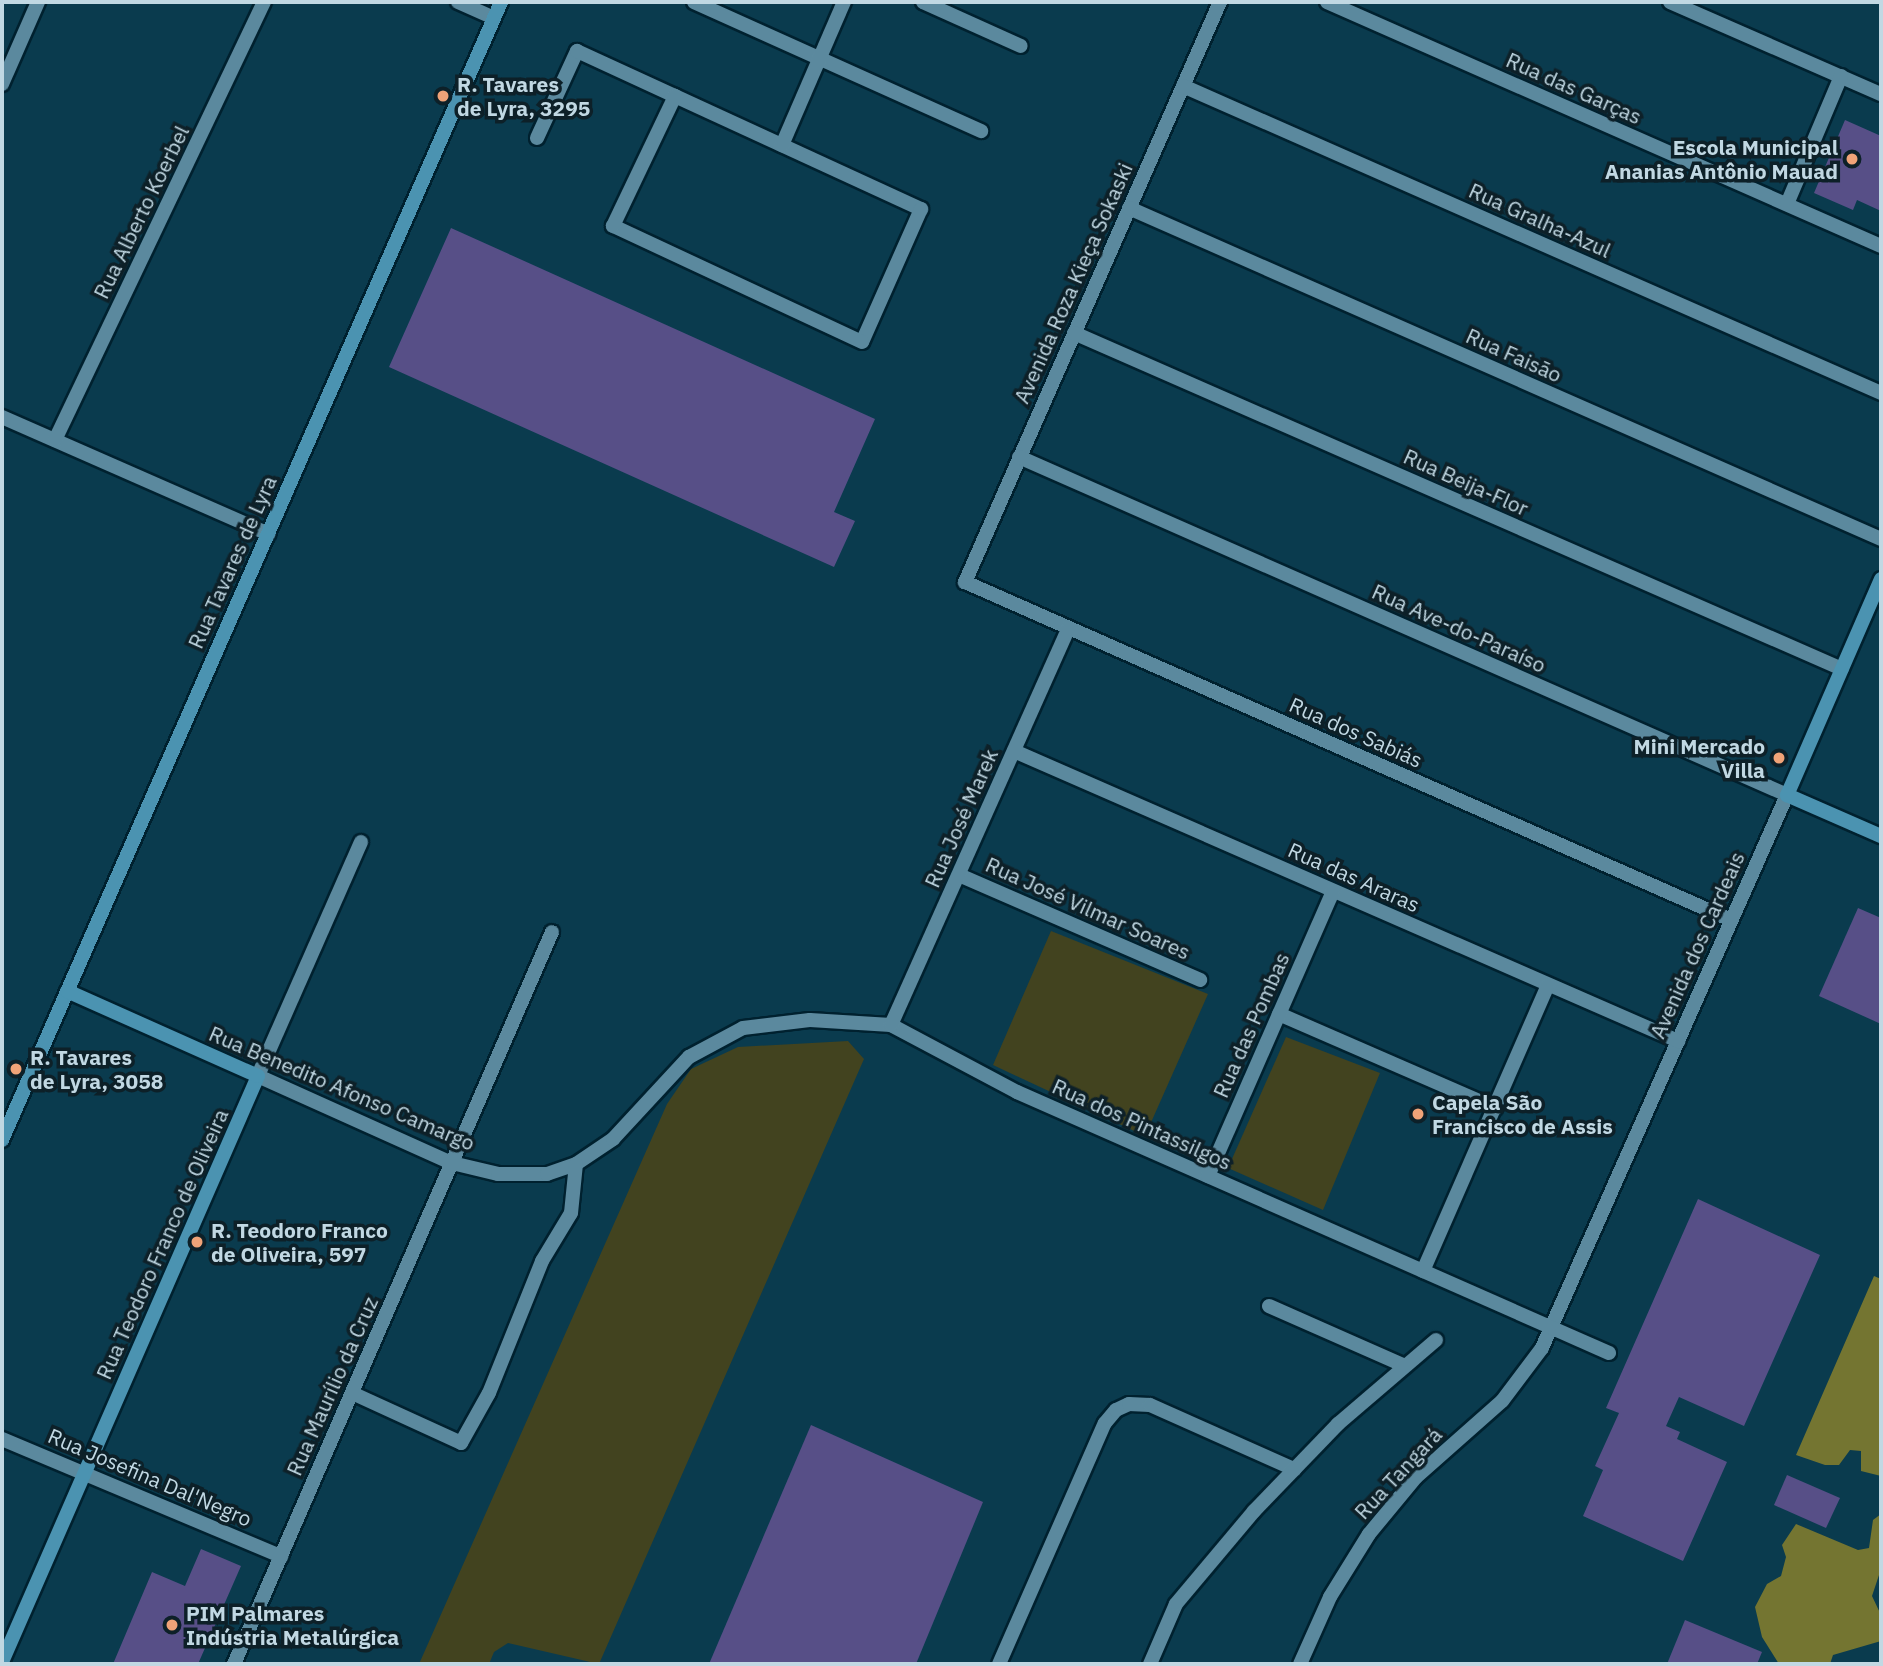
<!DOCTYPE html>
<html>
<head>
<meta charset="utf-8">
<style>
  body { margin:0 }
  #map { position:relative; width:1883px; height:1666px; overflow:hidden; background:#0a3b4e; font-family:"IBM Plex Sans",sans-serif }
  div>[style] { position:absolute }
  .green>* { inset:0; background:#42431f }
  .forest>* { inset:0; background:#747531 }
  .building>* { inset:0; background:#574f87 }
  .roads { filter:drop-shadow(2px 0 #00212f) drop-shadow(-2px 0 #00212f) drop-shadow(0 2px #00212f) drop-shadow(0 -2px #00212f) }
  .street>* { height:14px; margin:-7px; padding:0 7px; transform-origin:7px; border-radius:7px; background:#5b899e }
  .secondary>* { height:14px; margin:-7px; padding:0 7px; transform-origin:7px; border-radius:7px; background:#4b93b1 }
  .dots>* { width:19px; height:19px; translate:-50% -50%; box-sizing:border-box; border:4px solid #0d2028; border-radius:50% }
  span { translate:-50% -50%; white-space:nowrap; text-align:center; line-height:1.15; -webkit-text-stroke:7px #0d2028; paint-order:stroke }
  .poi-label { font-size:21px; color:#c1d8e3; font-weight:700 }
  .left { translate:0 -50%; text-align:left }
  .right { translate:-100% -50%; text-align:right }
  .street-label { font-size:21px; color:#c1d8e3 }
  .frame { position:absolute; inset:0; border:4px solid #c1d8e3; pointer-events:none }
</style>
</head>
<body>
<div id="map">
  <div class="green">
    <i style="clip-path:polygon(1051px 931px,1208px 994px,1145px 1136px,993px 1065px)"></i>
    <i style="clip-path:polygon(1286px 1037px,1380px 1073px,1323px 1210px,1228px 1168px)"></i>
    <i style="clip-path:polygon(848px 1041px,864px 1059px,599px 1664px,508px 1643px,494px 1652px,489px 1664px,419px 1664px,667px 1104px,691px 1069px,738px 1047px)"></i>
  </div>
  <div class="forest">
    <i style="clip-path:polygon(1874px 1276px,1881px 1279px,1881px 1476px,1861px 1471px,1861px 1451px,1850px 1450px,1839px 1465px,1825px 1465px,1796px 1455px)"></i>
    <i style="clip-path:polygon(1881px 1514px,1881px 1569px,1872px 1596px,1881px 1615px,1881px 1641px,1833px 1655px,1830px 1664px,1779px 1664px,1762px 1637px,1755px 1607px,1767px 1584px,1781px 1576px,1786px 1557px,1782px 1545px,1796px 1524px,1858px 1550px,1869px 1548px,1873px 1520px)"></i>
  </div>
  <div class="building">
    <i style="clip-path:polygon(1845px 120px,1881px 136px,1881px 211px,1857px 200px,1853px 210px,1814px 193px)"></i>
    <i style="clip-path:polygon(451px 228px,875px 419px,834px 512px,855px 521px,834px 567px,389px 367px)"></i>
    <i style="clip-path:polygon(1858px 908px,1881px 918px,1881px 1024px,1819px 996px)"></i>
    <i style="clip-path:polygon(1698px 1199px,1820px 1255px,1744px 1426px,1679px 1397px,1666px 1426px,1680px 1432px,1677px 1439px,1727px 1462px,1683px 1561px,1583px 1516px,1603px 1470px,1595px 1466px,1619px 1413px,1606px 1408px)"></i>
    <i style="clip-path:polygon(811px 1425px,983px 1502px,916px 1664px,709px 1664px)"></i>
    <i style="clip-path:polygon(1787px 1475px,1840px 1498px,1826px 1528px,1774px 1505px)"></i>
    <i style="clip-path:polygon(201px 1549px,241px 1566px,198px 1664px,113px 1664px,152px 1572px,185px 1586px)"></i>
    <i style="clip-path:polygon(1685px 1620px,1762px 1652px,1757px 1664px,1667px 1664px)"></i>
  </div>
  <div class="roads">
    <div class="street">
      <i style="left:458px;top:2px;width:39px;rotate:24deg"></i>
      <i style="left:694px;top:2px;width:315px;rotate:24.2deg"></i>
      <i style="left:923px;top:2px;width:107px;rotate:24.2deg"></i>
      <i style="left:1220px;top:2px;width:634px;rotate:113.73deg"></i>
      <i style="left:965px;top:582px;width:837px;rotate:23.81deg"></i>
      <i style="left:1327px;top:2px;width:605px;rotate:23.77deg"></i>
      <i style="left:1670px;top:2px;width:230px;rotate:23.6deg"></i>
      <i style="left:2px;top:84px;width:90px;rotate:-66.3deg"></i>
      <i style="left:1183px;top:86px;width:763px;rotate:23.74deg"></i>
      <i style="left:537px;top:138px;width:96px;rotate:-65.3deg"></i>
      <i style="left:577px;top:51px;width:108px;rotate:24.7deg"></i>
      <i style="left:675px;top:96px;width:271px;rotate:24.7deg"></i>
      <i style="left:921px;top:209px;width:145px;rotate:113.9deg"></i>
      <i style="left:862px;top:342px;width:275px;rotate:-155deg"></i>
      <i style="left:613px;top:226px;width:144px;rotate:-64.5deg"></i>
      <i style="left:782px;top:145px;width:156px;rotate:-66.6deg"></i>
      <i style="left:1787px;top:204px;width:139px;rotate:-67.1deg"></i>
      <i style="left:1129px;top:208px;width:822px;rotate:23.76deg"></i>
      <i style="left:1074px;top:333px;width:838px;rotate:23.63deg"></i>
      <i style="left:2px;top:417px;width:291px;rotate:23.7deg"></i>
      <i style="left:55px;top:440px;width:485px;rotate:-64.5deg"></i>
      <i style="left:1019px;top:457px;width:839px;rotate:23.75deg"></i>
      <i style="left:1787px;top:795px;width:605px;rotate:113.9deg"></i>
      <i style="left:1542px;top:1348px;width:66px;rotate:127deg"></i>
      <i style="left:1502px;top:1401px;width:115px;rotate:138.5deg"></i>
      <i style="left:1416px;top:1477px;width:74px;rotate:129.5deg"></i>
      <i style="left:1369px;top:1534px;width:74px;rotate:121.8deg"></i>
      <i style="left:1330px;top:1597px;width:73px;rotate:114.1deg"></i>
      <i style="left:1014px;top:751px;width:725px;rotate:23.59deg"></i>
      <i style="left:361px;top:842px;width:256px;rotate:113.8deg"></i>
      <i style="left:258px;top:1076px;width:213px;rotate:24.2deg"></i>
      <i style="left:452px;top:1163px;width:47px;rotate:13.4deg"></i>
      <i style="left:498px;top:1174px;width:49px"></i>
      <i style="left:547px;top:1174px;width:31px;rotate:-19deg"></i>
      <i style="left:576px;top:1164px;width:45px;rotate:-34deg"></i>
      <i style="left:613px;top:1139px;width:112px;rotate:-47.2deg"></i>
      <i style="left:689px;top:1057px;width:61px;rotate:-28.2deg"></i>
      <i style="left:743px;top:1028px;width:67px;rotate:-6.8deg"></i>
      <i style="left:810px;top:1020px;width:81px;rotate:3.5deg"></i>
      <i style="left:891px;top:1025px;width:143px;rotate:28deg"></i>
      <i style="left:1017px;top:1092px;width:647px;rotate:23.79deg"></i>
      <i style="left:959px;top:875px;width:263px;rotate:23.5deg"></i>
      <i style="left:1279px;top:1014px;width:236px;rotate:23.5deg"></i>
      <i style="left:891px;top:1025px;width:435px;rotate:-65.9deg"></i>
      <i style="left:1208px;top:1176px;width:311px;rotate:-66.3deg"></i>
      <i style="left:1423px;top:1271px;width:312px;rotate:-66.4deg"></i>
      <i style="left:1269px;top:1306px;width:146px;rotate:23.8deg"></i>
      <i style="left:352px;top:1393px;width:120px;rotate:24.6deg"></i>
      <i style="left:461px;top:1443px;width:57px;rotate:-60.8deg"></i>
      <i style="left:489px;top:1393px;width:142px;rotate:-68.1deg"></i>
      <i style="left:542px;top:1261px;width:56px;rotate:-58.9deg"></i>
      <i style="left:571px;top:1213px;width:49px;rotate:-84.2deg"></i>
      <i style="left:2px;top:1439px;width:303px;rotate:22.8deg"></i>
      <i style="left:234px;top:1664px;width:798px;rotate:-66.52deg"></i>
      <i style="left:999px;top:1664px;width:263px;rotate:-66.3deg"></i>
      <i style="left:1105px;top:1423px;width:17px;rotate:-50deg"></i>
      <i style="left:1116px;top:1410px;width:14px;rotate:-25deg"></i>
      <i style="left:1129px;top:1404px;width:21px;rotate:3deg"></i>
      <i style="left:1150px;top:1405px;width:158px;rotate:24deg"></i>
      <i style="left:1150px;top:1664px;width:65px;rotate:-66.6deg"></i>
      <i style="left:1176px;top:1604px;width:121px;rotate:-50deg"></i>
      <i style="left:1254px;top:1511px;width:121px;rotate:-46deg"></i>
      <i style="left:1338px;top:1424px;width:129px;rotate:-40.6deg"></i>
    </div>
    <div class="secondary">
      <i style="left:1881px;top:579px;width:236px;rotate:113.5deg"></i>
      <i style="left:1787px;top:795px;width:103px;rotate:23.6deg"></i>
      <i style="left:2px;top:1140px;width:1243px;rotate:-66.32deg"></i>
      <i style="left:2px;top:1662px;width:639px;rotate:-66.4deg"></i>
      <i style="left:258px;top:1076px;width:209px;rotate:-156deg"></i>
    </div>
  </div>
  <div class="dots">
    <i style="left:443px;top:96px;background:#f0a378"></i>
    <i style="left:1852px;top:159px;background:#f0a378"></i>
    <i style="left:1779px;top:758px;background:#f0a378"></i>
    <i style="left:16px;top:1069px;background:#f0a378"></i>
    <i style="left:1418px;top:1114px;background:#f0a378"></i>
    <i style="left:197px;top:1242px;background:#f0a378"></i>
    <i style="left:172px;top:1625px;background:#f0a378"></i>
  </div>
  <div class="poi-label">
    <span class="left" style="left:457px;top:96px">R. Tavares<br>de Lyra, 3295</span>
    <span class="right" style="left:1838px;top:159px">Escola Municipal<br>Ananias Antônio Mauad</span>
    <span class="right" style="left:1765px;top:758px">Mini Mercado<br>Villa</span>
    <span class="left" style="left:30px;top:1069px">R. Tavares<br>de Lyra, 3058</span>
    <span class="left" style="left:1432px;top:1114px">Capela São<br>Francisco de Assis</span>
    <span class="left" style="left:211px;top:1242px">R. Teodoro Franco<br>de Oliveira, 597</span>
    <span class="left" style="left:186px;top:1625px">PIM Palmares<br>Indústria Metalúrgica</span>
  </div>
  <div class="street-label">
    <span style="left:1574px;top:88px;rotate:24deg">Rua das Garças</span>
    <span style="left:141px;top:212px;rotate:-64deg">Rua Alberto Koerbel</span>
    <span style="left:1540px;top:220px;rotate:24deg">Rua Gralha-Azul</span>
    <span style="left:1073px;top:283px;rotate:-66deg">Avenida Roza Kieça Sokaski</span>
    <span style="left:1514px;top:355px;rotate:24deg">Rua Faisão</span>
    <span style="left:1466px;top:482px;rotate:24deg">Rua Beija-Flor</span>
    <span style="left:232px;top:562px;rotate:-66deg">Rua Tavares de Lyra</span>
    <span style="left:1459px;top:628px;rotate:24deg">Rua Ave-do-Paraíso</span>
    <span style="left:1356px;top:732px;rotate:24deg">Rua dos Sabiás</span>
    <span style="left:961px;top:818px;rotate:-66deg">Rua José Marek</span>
    <span style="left:1354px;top:877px;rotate:24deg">Rua das Araras</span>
    <span style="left:1088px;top:908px;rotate:24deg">Rua José Vilmar Soares</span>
    <span style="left:1697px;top:945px;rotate:-66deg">Avenida dos Cardeais</span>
    <span style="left:1251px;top:1025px;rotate:-66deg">Rua das Pombas</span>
    <span style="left:342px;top:1088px;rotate:23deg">Rua Benedito Afonso Camargo</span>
    <span style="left:1142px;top:1124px;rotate:24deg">Rua dos Pintassilgos</span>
    <span style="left:162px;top:1244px;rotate:-66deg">Rua Teodoro Franco de Oliveira</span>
    <span style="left:332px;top:1386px;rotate:-66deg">Rua Maurílio da Cruz</span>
    <span style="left:1398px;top:1473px;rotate:-47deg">Rua Tangará</span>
    <span style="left:150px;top:1477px;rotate:23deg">Rua Josefina Dal'Negro</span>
  </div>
  <div class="frame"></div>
</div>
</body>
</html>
